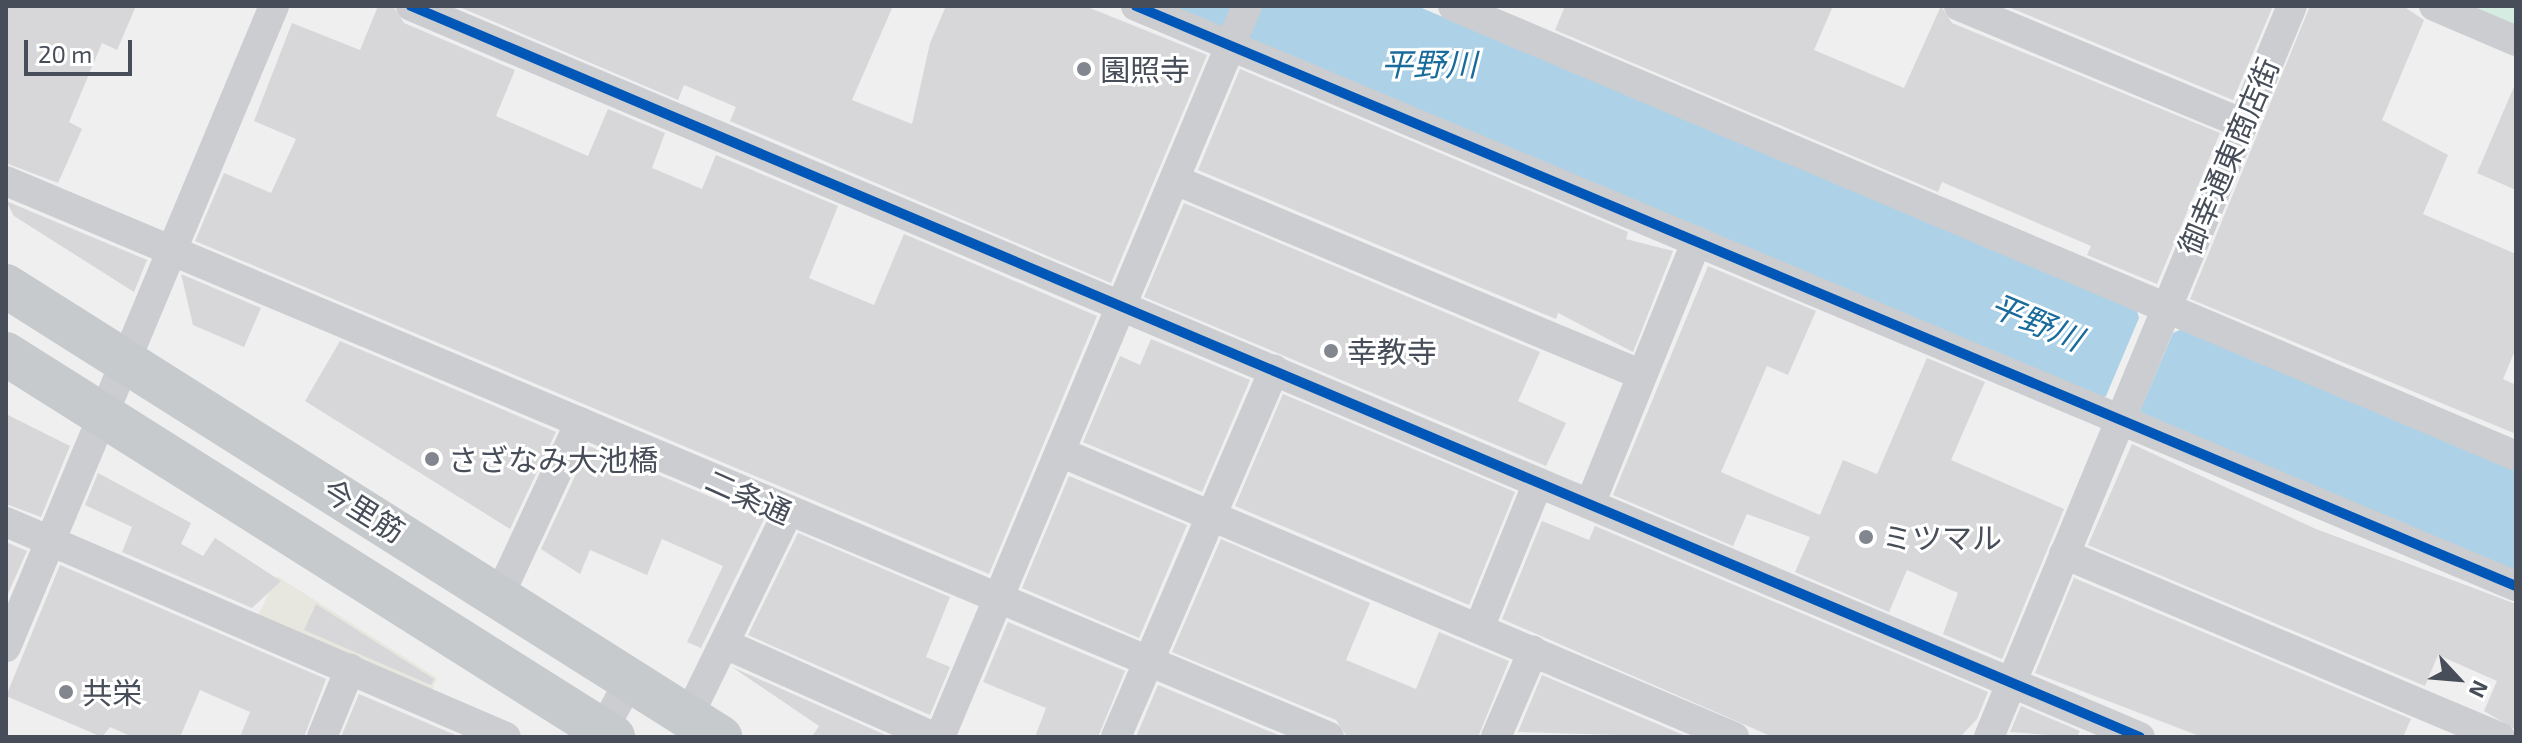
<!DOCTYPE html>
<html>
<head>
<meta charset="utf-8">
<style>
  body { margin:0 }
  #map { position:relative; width:2522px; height:743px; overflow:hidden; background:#efefef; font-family:"Exo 2","Noto Sans JP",sans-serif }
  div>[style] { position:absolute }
  .commercial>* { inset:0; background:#e7e7df }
  .green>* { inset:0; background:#d5ece2 }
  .water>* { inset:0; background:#add2e7 }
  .pier>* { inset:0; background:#efefef }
  .building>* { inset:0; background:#d7d7d9 }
  .minor>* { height:30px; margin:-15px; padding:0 15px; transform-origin:15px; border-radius:15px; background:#cbcdd0 }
  .primary>* { height:44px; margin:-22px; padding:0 22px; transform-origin:22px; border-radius:22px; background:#c7cacd }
  .cycleway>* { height:10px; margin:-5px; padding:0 5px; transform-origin:5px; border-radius:5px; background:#0057b8 }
  .dots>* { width:22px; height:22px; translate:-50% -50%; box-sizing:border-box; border:4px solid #fff; border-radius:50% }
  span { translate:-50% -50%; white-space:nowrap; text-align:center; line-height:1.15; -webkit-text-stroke:6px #fff; paint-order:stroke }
  .poi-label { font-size:30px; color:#484e59 }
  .left { translate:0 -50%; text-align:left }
  .street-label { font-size:30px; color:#484e59 }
  .water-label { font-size:32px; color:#196b9b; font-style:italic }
  .frame { position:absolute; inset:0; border:8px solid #484e59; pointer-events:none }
  .north { position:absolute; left:2418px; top:639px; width:80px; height:80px; -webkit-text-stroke:6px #fff; paint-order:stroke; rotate:116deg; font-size:22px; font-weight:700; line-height:32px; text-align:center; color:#484e59 }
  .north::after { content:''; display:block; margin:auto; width:28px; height:36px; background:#484e59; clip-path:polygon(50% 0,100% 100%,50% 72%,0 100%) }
  .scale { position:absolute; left:24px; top:40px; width:108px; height:36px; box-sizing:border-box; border:4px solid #484e59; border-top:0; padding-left:10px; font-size:24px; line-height:28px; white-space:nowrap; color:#484e59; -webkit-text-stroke:6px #fff; paint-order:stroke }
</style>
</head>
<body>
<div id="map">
  <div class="commercial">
    <i style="clip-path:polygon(277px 576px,437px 678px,430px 696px,256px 620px)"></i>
  </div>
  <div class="green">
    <i style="clip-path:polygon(2465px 6px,2516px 6px,2516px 29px)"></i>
  </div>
  <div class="water">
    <i style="clip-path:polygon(1170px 6px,1417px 6px,2516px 471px,2516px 575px)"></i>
  </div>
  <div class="pier">
    <i style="clip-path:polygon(2136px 307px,2184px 328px,2173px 333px,2140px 411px,2144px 421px,2096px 401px,2106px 396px,2139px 318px)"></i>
  </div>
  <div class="building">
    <i style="clip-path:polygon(6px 6px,136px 6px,117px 50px,102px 43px,69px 122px,82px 129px,58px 183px,6px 163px)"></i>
    <i style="clip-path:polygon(378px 6px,393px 6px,404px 23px,515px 70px,496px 116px,588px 156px,608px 109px,665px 133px,652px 168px,702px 189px,716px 155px,838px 206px,809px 278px,874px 305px,904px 234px,1097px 316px,989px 574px,195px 241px,224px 173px,271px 193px,296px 139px,254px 121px,292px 23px,360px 50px)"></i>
    <i style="clip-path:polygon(457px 6px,893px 6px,852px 100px,912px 124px,930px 43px,946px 6px,1085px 6px,1207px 55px,1111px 283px,730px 121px,736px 107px,684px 85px,678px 100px)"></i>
    <i style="clip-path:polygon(1565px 6px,1833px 6px,1814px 50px,1904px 88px,1941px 6px,1952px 23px,2220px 133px,2157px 284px,2087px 255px,2091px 246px,1942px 182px,1938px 192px,1555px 30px)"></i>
    <i style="clip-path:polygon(2006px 6px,2273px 6px,2233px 100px)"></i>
    <i style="clip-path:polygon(2310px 6px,2403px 6px,2424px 20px,2382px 120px,2448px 155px,2423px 214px,2516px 254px,2516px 348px,2503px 379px,2516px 385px,2516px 434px,2190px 299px)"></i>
    <i style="clip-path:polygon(1240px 69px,1628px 232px,1626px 239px,1673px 251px,1633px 352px,1558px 313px,1556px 319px,1198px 170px)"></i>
    <i style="clip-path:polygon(2516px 82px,2516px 190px,2477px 173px)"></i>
    <i style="clip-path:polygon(6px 201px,147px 260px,134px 292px,14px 216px)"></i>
    <i style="clip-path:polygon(1184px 203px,1540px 352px,1518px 401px,1566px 423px,1546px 466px,1144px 297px)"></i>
    <i style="clip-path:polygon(1708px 266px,1816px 311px,1788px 375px,1767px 366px,1721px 472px,1820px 515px,1843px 460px,1877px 474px,1927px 358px,1985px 382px,1951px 460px,2064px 509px,2002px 659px,1943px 634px,1958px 593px,1907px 570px,1889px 612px,1795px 572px,1810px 537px,1747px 514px,1733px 546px,1613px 495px)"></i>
    <i style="clip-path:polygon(181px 274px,261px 308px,244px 347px,193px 325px)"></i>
    <i style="clip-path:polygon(1151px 339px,1250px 380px,1202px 492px,1083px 442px,1120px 356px,1140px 365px)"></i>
    <i style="clip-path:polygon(340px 341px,556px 432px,510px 529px,305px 401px)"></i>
    <i style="clip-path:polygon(1283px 394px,1515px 492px,1469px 605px,1235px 506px)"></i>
    <i style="clip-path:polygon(6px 414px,70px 446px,41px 517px,6px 504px)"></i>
    <i style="clip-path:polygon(2132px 444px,2316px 529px,2516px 604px,2516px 730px,2484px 711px,2497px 681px,2438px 655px,2425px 686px,2088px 545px)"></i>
    <i style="clip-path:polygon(589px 446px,764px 519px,701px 648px,687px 642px,723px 566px,662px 539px,647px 575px,590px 550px,580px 574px,541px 549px)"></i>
    <i style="clip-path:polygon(98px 473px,191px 523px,181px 544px,203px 556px,215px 538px,281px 581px,252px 608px,122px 552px,132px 527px,85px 505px)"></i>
    <i style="clip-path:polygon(1069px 476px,1187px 525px,1139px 638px,1022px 588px)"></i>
    <i style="clip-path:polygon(1542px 521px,1589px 540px,1595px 526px,1988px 692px,1977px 719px,1960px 737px,1773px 737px,1502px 619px)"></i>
    <i style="clip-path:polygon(798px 533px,950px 597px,926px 657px,950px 667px,930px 715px,748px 635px)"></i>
    <i style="clip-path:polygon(1221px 539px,1370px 603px,1346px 660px,1416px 689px,1439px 632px,1509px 661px,1478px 737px,1347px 737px,1336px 720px,1172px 652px)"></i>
    <i style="clip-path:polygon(6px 542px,27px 551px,6px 598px)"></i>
    <i style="clip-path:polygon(60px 565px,326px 679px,304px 737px,240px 737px,250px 712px,200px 690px,180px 737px,133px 737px,110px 727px,102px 737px,6px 696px)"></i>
    <i style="clip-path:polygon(2074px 578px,2411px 719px,2403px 737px,2202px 737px,2035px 673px)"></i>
    <i style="clip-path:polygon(316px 604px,434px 679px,431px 685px,304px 630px)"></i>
    <i style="clip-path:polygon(1008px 622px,1125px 671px,1098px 737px,1035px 737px,1046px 708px,983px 682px)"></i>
    <i style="clip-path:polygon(732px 667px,890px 737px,812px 737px,819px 726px)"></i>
    <i style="clip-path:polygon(1542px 675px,1688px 737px,1518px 732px)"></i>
    <i style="clip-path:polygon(1158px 685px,1283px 737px,1136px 737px)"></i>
    <i style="clip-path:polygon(359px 694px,460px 737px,341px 737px)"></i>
    <i style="clip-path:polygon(2021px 706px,2080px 731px,2077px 737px,2010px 732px)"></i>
  </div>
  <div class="minor">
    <i style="left:411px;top:6px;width:1877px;rotate:22.92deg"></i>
    <i style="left:1136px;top:6px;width:1497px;rotate:22.8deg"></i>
    <i style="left:1453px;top:6px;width:1154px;rotate:22.94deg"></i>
    <i style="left:1959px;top:6px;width:308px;rotate:22.5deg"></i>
    <i style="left:2434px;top:6px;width:89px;rotate:23.1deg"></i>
    <i style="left:1175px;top:180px;width:506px;rotate:22.66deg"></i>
    <i style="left:6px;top:181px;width:1435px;rotate:22.79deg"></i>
    <i style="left:1060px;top:452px;width:732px;rotate:22.92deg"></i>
    <i style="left:1590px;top:504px;width:284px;rotate:-67.9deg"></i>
    <i style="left:6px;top:522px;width:544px;rotate:23.27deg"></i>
    <i style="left:2064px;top:554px;width:473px;rotate:22.8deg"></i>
    <i style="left:499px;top:596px;width:192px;rotate:-65deg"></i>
    <i style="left:1479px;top:628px;width:157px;rotate:-67.9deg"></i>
    <i style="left:725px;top:644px;width:229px;rotate:24deg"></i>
    <i style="left:6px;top:647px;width:695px;rotate:-67.31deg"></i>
    <i style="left:688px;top:717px;width:226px;rotate:-64deg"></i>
    <i style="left:322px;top:737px;width:74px;rotate:-67.6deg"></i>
    <i style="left:599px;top:737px;width:65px;rotate:-61.5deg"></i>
    <i style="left:940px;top:737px;width:793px;rotate:-67.22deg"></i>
    <i style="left:1116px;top:737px;width:400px;rotate:-66.7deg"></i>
    <i style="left:1496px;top:737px;width:94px;rotate:-66.7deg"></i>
    <i style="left:1989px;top:737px;width:791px;rotate:-67.49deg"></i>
  </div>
  <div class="primary">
    <i style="left:6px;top:286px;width:845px;rotate:32.28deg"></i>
    <i style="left:6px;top:354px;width:718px;rotate:32.25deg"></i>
  </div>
  <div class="cycleway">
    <i style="left:411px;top:6px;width:1877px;rotate:22.92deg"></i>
    <i style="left:1136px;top:6px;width:1497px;rotate:22.8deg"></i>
  </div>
  <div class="dots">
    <i style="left:1084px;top:69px;background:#82868e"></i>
    <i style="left:1331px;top:351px;background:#82868e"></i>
    <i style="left:432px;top:459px;background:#82868e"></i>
    <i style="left:1866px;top:537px;background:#82868e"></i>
    <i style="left:66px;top:692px;background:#82868e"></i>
  </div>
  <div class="poi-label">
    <span class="left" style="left:1100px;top:69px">園照寺</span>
    <span class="left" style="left:1347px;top:351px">幸教寺</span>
    <span class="left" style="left:448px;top:459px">さざなみ大池橋</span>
    <span class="left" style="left:1882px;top:537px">ミツマル</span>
    <span class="left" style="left:82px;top:692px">共栄</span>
  </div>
  <div class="street-label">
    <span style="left:2228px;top:156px;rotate:-67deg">御幸通東商店街</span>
    <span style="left:749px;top:496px;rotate:24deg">二条通</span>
    <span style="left:364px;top:510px;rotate:32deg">今里筋</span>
  </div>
  <div class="water-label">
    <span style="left:1429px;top:63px">平野川</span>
    <span style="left:2037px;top:321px;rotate:23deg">平野川</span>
  </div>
  <div class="frame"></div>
  <div class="north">N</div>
  <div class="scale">20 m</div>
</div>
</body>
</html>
